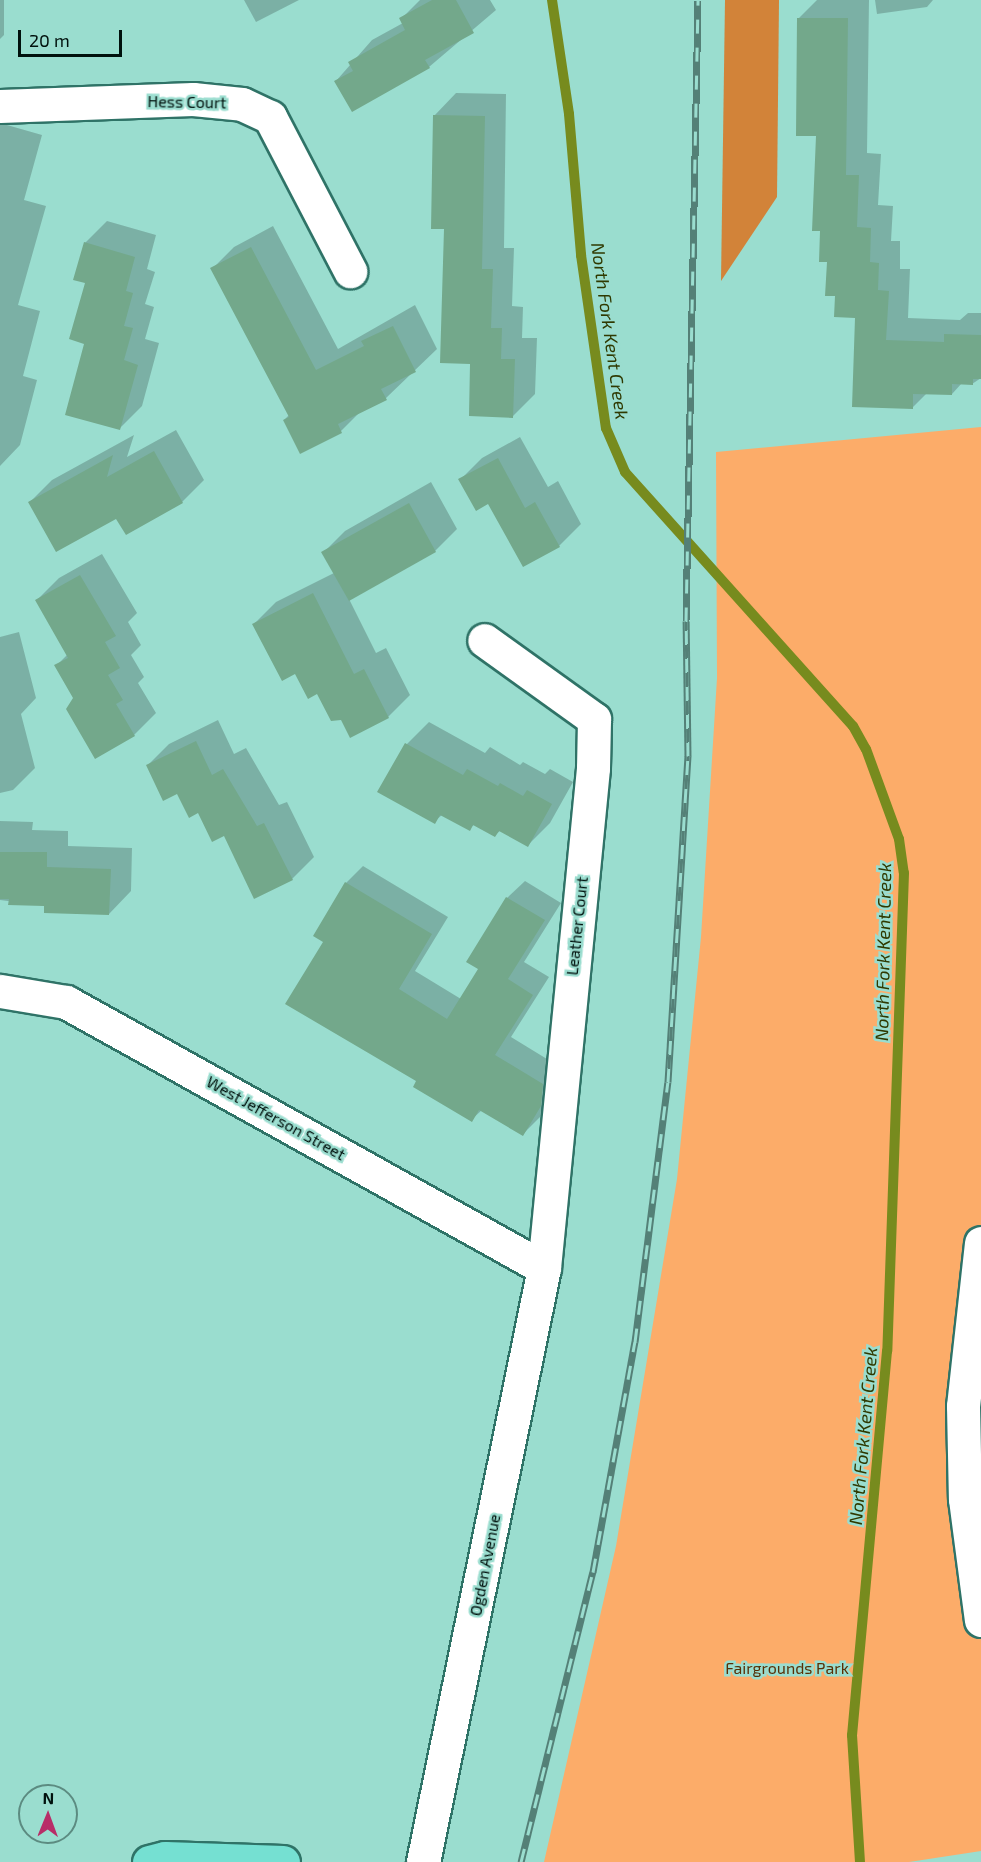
<!DOCTYPE html>
<html>
<head>
<meta charset="utf-8">
<style>
  body { margin:0 }
  #map { position:relative; width:981px; height:1862px; overflow:hidden; background:#9addcf; font-family:"Exo 2",sans-serif }
  div>[style] { position:absolute }
  .green>* { inset:0; background:#fcac69 }
  .forest>* { inset:0; background:#d28339 }
  .shadow>* { inset:0; background:#0003 }
  .stream>* { height:10px; margin:-5px; padding:0 5px; transform-origin:5px; border-radius:5px; background:#778b1e }
  .building>* { inset:0; background:#73a88b }
  .roads { filter:drop-shadow(2px 0 #2f7367) drop-shadow(-2px 0 #2f7367) drop-shadow(0 2px #2f7367) drop-shadow(0 -2px #2f7367) }
  .minor>* { height:33px; margin:-16.5px; padding:0 16.5px; transform-origin:16.5px; border-radius:16.5px; background:#fff }
  .major>* { height:33px; margin:-16.5px; padding:0 16.5px; transform-origin:16.5px; border-radius:16.5px; background:#75e0d2 }
  .rail>* { height:7px; margin-top:-3.5px; transform-origin:0; background:repeating-linear-gradient(90deg,#9addcf 0 14px,#548077 0 28px); box-sizing:border-box; border-block:2px solid #548077 }
  span { translate:-50% -50%; white-space:nowrap; text-align:center; line-height:1.15; -webkit-text-stroke:5px #9addcf; paint-order:stroke }
  .street-label { font-size:16px; color:#00110d }
  .park-label { font-size:16px; color:#572f05 }
  .water-label { font-size:18px; color:#2f3900; font-style:italic }
  .north { position:absolute; left:18px; top:1784px; width:60px; height:60px; box-sizing:border-box; background:#9addcf; border:2px solid #5c8b81; border-radius:50%; rotate:1deg; font-size:16px; font-weight:700; line-height:24px; text-align:center; color:#00110d }
  .north::after { content:''; display:block; margin:auto; width:21px; height:27px; background:#b82d68; clip-path:polygon(50% 0,100% 100%,50% 72%,0 100%) }
  .scale { position:absolute; left:18px; top:30px; width:104px; height:27px; box-sizing:border-box; border:3px solid #00110d; border-top:0; padding-left:8px; font-size:18px; line-height:21px; white-space:nowrap; color:#00110d; -webkit-text-stroke:4px #9addcf; paint-order:stroke }
</style>
</head>
<body>
<div id="map">
  <div class="green">
    <i style="clip-path:polygon(981px 427px,981px 1851px,909px 1862px,544px 1862px,616px 1546px,677px 1179px,701px 937px,717px 678px,716px 452px)"></i>
  </div>
  <div class="forest">
    <i style="clip-path:polygon(725px 0,779px 0,777px 197px,721px 281px)"></i>
  </div>
  <div class="shadow">
    <i style="clip-path:polygon(0 0,4px 0,4px 35px,0 39px)"></i>
    <i style="clip-path:polygon(244px 0,299px 0,256px 22px)"></i>
    <i style="clip-path:polygon(420px 0,490px 0,496px 10px,429px 67px,336px 81px,372px 40px,403px 23px,401px 19px)"></i>
    <i style="clip-path:polygon(817px 0,869px 0,867px 153px,881px 154px,878px 205px,893px 206px,891px 241px,900px 241px,900px 269px,910px 269px,908px 318px,960px 320px,968px 313px,981px 313px,981px 378px,972px 384px,962px 383px,952px 394px,927px 393px,913px 407px,856px 317px,836px 294px,822px 229px,818px 134px,798px 19px)"></i>
    <i style="clip-path:polygon(875px 0,933px 0,927px 7px,877px 14px)"></i>
    <i style="clip-path:polygon(456px 93px,506px 94px,504px 248px,514px 248px,512px 306px,523px 307px,522px 338px,537px 338px,535px 394px,513px 416px,472px 363px,446px 227px,434px 116px)"></i>
    <i style="clip-path:polygon(0 123px,42px 135px,24px 200px,46px 206px,18px 305px,40px 311px,23px 376px,37px 380px,20px 445px,0 466px)"></i>
    <i style="clip-path:polygon(107px 221px,156px 235px,147px 269px,155px 272px,145px 304px,154px 307px,145px 339px,159px 343px,142px 406px,120px 428px,86px 343px,85px 243px)"></i>
    <i style="clip-path:polygon(273px 226px,338px 349px,415px 305px,437px 349px,386px 398px,362px 410px,341px 431px,284px 420px,289px 415px,212px 269px,234px 247px)"></i>
    <i style="clip-path:polygon(176px 430px,204px 480px,182px 502px,117px 517px,30px 502px,52px 480px,134px 435px,127px 457px)"></i>
    <i style="clip-path:polygon(520px 437px,548px 487px,558px 481px,581px 524px,559px 546px,524px 565px,489px 502px,460px 480px,482px 458px)"></i>
    <i style="clip-path:polygon(431px 482px,457px 529px,435px 551px,349px 599px,376px 653px,386px 648px,410px 695px,388px 717px,341px 718px,254px 624px,276px 602px,334px 573px,323px 553px,345px 531px)"></i>
    <i style="clip-path:polygon(102px 554px,137px 613px,128px 622px,141px 645px,131px 655px,144px 677px,138px 683px,156px 713px,134px 735px,74px 698px,56px 666px,68px 654px,37px 600px,59px 578px)"></i>
    <i style="clip-path:polygon(19px 632px,36px 698px,21px 714px,35px 768px,13px 790px,0 793px,0 637px)"></i>
    <i style="clip-path:polygon(218px 720px,234px 754px,246px 748px,279px 805px,287px 802px,314px 857px,292px 879px,224px 834px,147px 766px,169px 744px)"></i>
    <i style="clip-path:polygon(429px 722px,485px 753px,490px 747px,520px 765px,523px 762px,545px 774px,550px 769px,573px 782px,550px 823px,528px 845px,501px 830px,495px 835px,475px 824px,469px 829px,443px 814px,434px 822px,379px 791px,407px 744px)"></i>
    <i style="clip-path:polygon(0 821px,33px 822px,32px 830px,68px 831px,68px 846px,132px 848px,131px 891px,109px 914px,0 900px)"></i>
    <i style="clip-path:polygon(363px 866px,448px 917px,415px 971px,461px 999px,480px 969px,507px 898px,525px 881px,561px 903px,524px 962px,549px 977px,511px 1037px,560px 1067px,558px 1087px,540px 1117px,523px 1134px,482px 1110px,471px 1120px,418px 1081px,325px 941px,346px 883px)"></i>
  </div>
  <div class="stream">
    <i style="left:552px;top:0;width:115px;rotate:81.5deg"></i>
    <i style="left:569px;top:114px;width:142px;rotate:85.1deg"></i>
    <i style="left:581px;top:255px;width:175px;rotate:81.8deg"></i>
    <i style="left:606px;top:428px;width:48px;rotate:66.6deg"></i>
    <i style="left:625px;top:472px;width:341px;rotate:48.1deg"></i>
    <i style="left:853px;top:726px;width:26px;rotate:61deg"></i>
    <i style="left:866px;top:749px;width:96px;rotate:69.9deg"></i>
    <i style="left:899px;top:839px;width:34px;rotate:82deg"></i>
    <i style="left:904px;top:873px;width:478px;rotate:92deg"></i>
    <i style="left:887px;top:1351px;width:386px;rotate:95.2deg"></i>
    <i style="left:852px;top:1735px;width:127px;rotate:86.4deg"></i>
  </div>
  <div class="building">
    <i style="clip-path:polygon(432px 0,456px 0,474px 33px,425px 60px,430px 68px,352px 112px,334px 81px,353px 71px,348px 62px,405px 30px,399px 18px)"></i>
    <i style="clip-path:polygon(797px 18px,848px 18px,846px 175px,859px 175px,857px 227px,871px 228px,870px 262px,879px 263px,878px 290px,889px 291px,886px 340px,944px 342px,944px 334px,981px 335px,981px 379px,973px 379px,973px 385px,952px 384px,952px 395px,913px 394px,913px 409px,852px 407px,855px 318px,834px 317px,835px 296px,825px 296px,827px 262px,819px 262px,820px 231px,812px 231px,816px 136px,796px 136px)"></i>
    <i style="clip-path:polygon(433px 115px,485px 116px,482px 269px,493px 269px,491px 328px,502px 328px,501px 359px,515px 359px,513px 418px,469px 416px,470px 364px,440px 363px,444px 229px,431px 229px)"></i>
    <i style="clip-path:polygon(84px 242px,135px 257px,126px 291px,133px 293px,124px 326px,133px 328px,124px 360px,138px 365px,120px 430px,65px 415px,84px 344px,69px 339px,85px 283px,73px 280px)"></i>
    <i style="clip-path:polygon(251px 247px,316px 370px,364px 346px,361px 341px,393px 326px,416px 372px,381px 389px,387px 400px,338px 424px,342px 433px,300px 454px,283px 420px,289px 417px,210px 268px)"></i>
    <i style="clip-path:polygon(154px 451px,183px 503px,126px 535px,116px 519px,56px 552px,28px 502px,113px 455px,107px 477px)"></i>
    <i style="clip-path:polygon(498px 458px,525px 508px,535px 502px,560px 547px,523px 567px,488px 504px,476px 511px,458px 479px)"></i>
    <i style="clip-path:polygon(409px 503px,436px 552px,349px 601px,321px 552px)"></i>
    <i style="clip-path:polygon(80px 575px,116px 636px,105px 642px,120px 668px,108px 675px,123px 700px,116px 704px,135px 736px,95px 759px,66px 709px,73px 698px,54px 665px,68px 658px,35px 600px)"></i>
    <i style="clip-path:polygon(313px 593px,354px 674px,364px 669px,389px 718px,350px 738px,341px 720px,331px 721px,317px 694px,308px 699px,295px 674px,282px 681px,252px 624px)"></i>
    <i style="clip-path:polygon(196px 741px,212px 775px,223px 769px,257px 826px,264px 823px,293px 880px,254px 899px,224px 836px,212px 842px,198px 813px,189px 818px,177px 794px,163px 801px,146px 765px)"></i>
    <i style="clip-path:polygon(405px 743px,463px 775px,467px 769px,498px 786px,500px 783px,523px 796px,527px 790px,552px 804px,528px 847px,499px 831px,495px 837px,473px 825px,470px 831px,440px 815px,435px 824px,377px 792px)"></i>
    <i style="clip-path:polygon(0 852px,47px 852px,47px 867px,111px 869px,109px 915px,44px 913px,44px 906px,8px 905px,9px 899px,0 899px)"></i>
    <i style="clip-path:polygon(345px 882px,432px 934px,399px 989px,447px 1019px,478px 969px,466px 962px,506px 897px,545px 920px,508px 979px,533px 995px,495px 1055px,543px 1084px,541px 1106px,523px 1136px,479px 1110px,472px 1122px,413px 1087px,416px 1081px,285px 1004px,323px 942px,313px 936px)"></i>
  </div>
  <div class="roads">
    <div class="minor">
      <i style="left:0;top:106px;width:193px;rotate:-2.1deg"></i>
      <i style="left:193px;top:99px;width:49px;rotate:5.8deg"></i>
      <i style="left:242px;top:104px;width:31px;rotate:25deg"></i>
      <i style="left:270px;top:117px;width:174px;rotate:62.5deg"></i>
      <i style="left:0;top:991px;width:67px;rotate:9.5deg"></i>
      <i style="left:66px;top:1002px;width:547px;rotate:29.1deg"></i>
      <i style="left:981px;top:1243px;width:164px;rotate:96.3deg"></i>
      <i style="left:963px;top:1406px;width:93px;rotate:88.8deg"></i>
      <i style="left:965px;top:1499px;width:122px;rotate:82.5deg"></i>
      <i style="left:423px;top:1862px;width:606px;rotate:-78.49deg"></i>
      <i style="left:544px;top:1268px;width:502px;rotate:-84.4deg"></i>
      <i style="left:593px;top:768px;width:49px;rotate:-88.8deg"></i>
      <i style="left:594px;top:719px;width:135px;rotate:-144.3deg"></i>
    </div>
    <div class="major">
      <i style="left:149px;top:1862px;width:16px;rotate:-14deg"></i>
      <i style="left:165px;top:1858px;width:118px;rotate:1.9deg"></i>
    </div>
  </div>
  <div class="rail">
    <i style="left:521px;top:1862px;width:299px;rotate:-76.1deg"></i>
    <i style="left:593px;top:1572px;width:234px;rotate:-79.7deg"></i>
    <i style="left:635px;top:1342px;width:262px;rotate:-82.8deg"></i>
    <i style="left:668px;top:1082px;width:327px;rotate:-86.5deg"></i>
    <i style="left:688px;top:756px;width:135px;rotate:-90.8deg"></i>
    <i style="left:686px;top:621px;width:621px;rotate:-88.89deg"></i>
  </div>
  <div class="street-label">
    <span style="left:187px;top:102px;rotate:1deg">Hess Court</span>
    <span style="left:577px;top:926px;rotate:-84deg">Leather Court</span>
    <span style="left:276px;top:1118px;rotate:29deg">West Jefferson Street</span>
    <span style="left:485px;top:1565px;rotate:-79deg">Ogden Avenue</span>
  </div>
  <div class="park-label">
    <span style="left:787px;top:1668px">Fairgrounds Park</span>
  </div>
  <div class="water-label">
    <span style="left:610px;top:331px;rotate:82deg">North Fork Kent Creek</span>
    <span style="left:883px;top:952px;rotate:-89deg">North Fork Kent Creek</span>
    <span style="left:863px;top:1436px;rotate:-85deg">North Fork Kent Creek</span>
  </div>
  <div class="north">N</div>
  <div class="scale">20 m</div>
</div>
</body>
</html>
